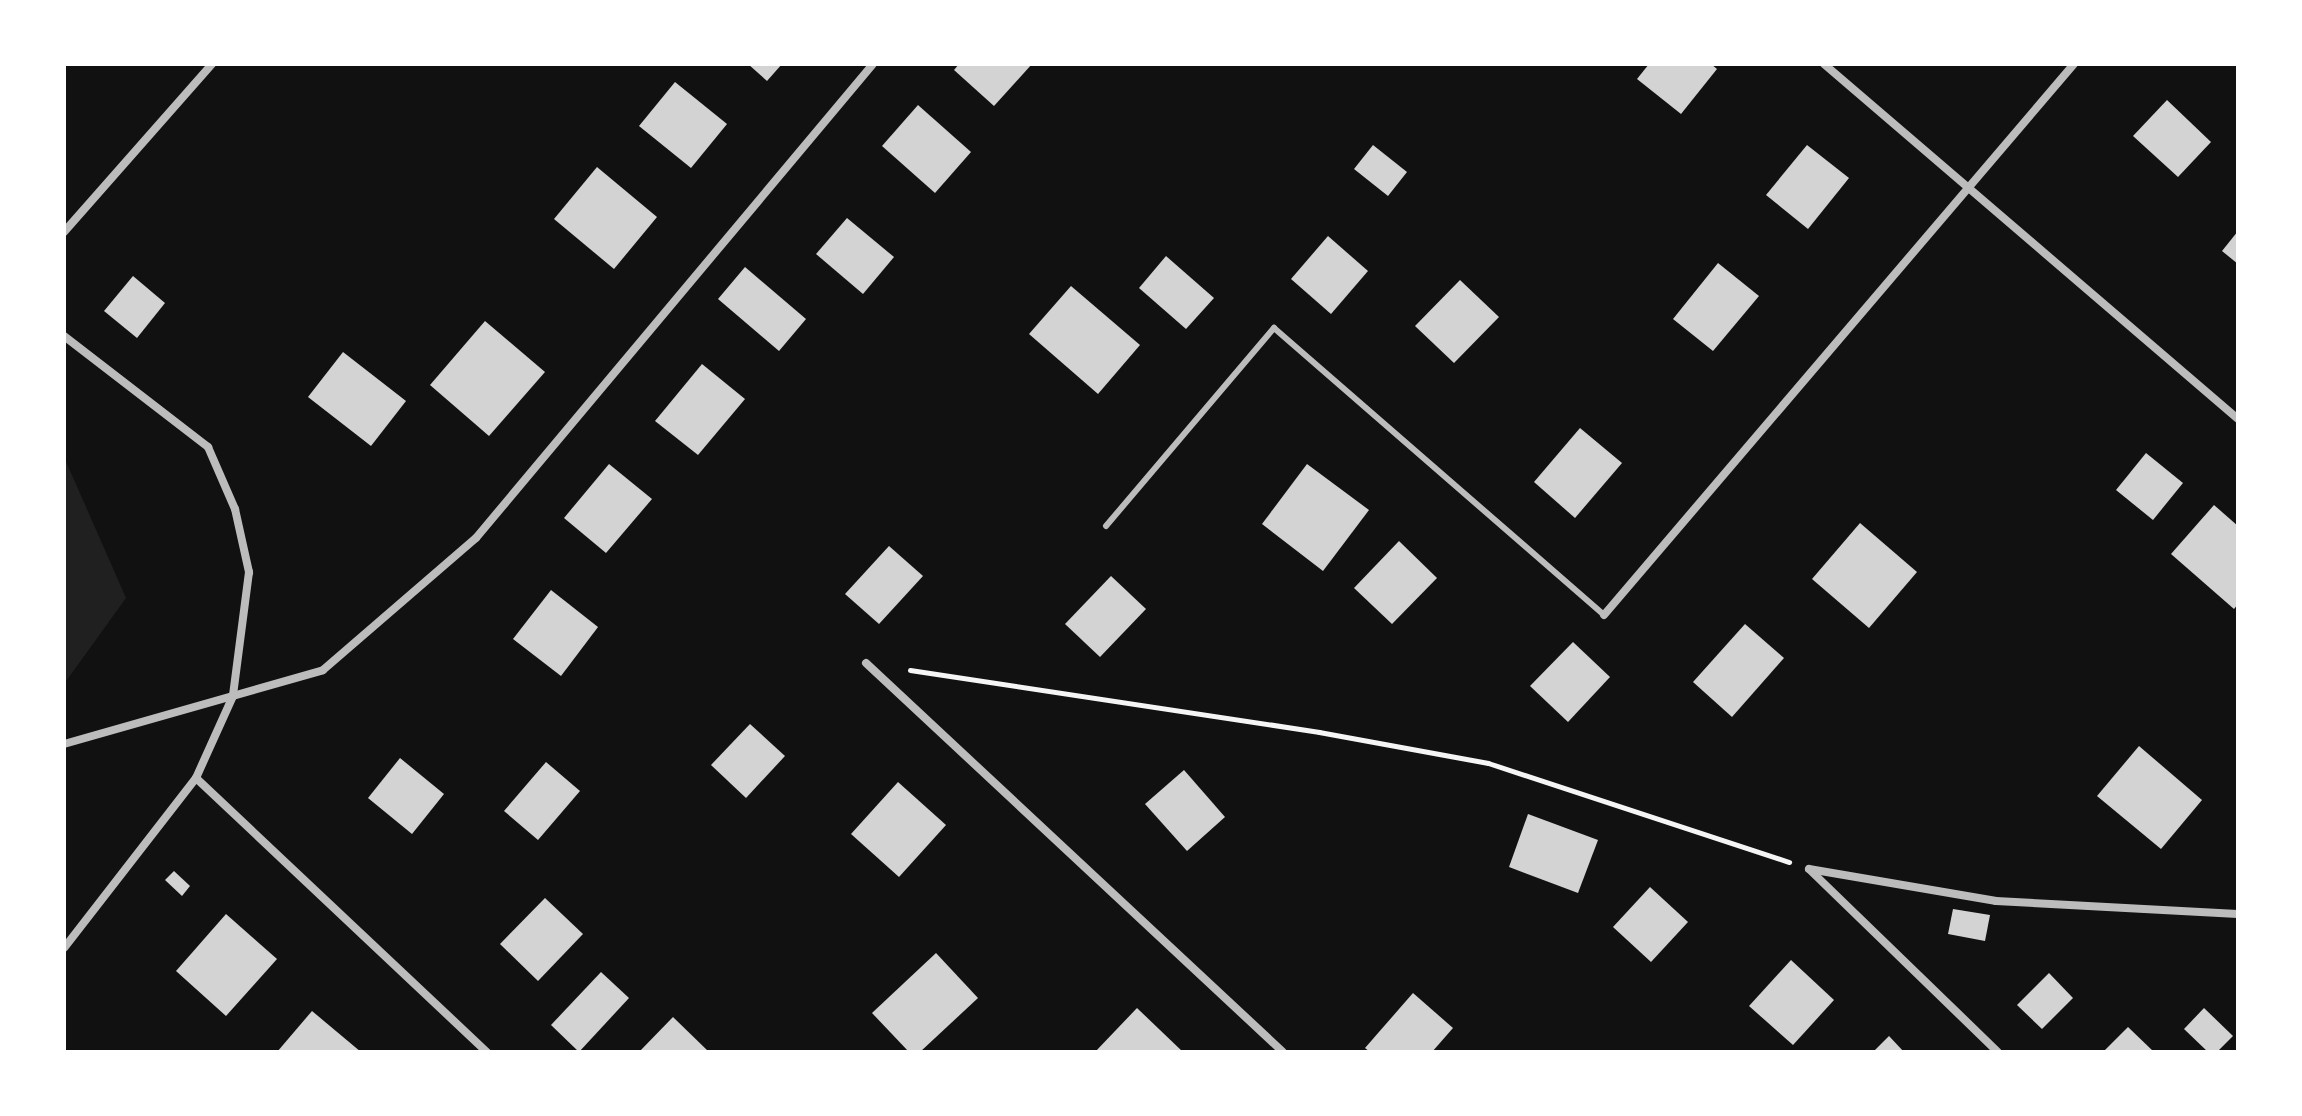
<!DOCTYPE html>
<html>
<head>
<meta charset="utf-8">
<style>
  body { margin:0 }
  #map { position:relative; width:2302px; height:1116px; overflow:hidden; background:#111; font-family:Helvetica,sans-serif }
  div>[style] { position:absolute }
  .green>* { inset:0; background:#202020 }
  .building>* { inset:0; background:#d3d3d3 }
  .path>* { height:5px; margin:-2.5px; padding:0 2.5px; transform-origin:2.5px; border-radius:2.5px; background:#f5f5f5 }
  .service>* { height:6px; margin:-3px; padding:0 3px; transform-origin:3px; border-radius:3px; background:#bcbcbc }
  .minor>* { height:8px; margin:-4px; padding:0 4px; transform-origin:4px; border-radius:4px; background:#bcbcbc }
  span { translate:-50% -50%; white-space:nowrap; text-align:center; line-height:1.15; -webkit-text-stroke:6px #fff; paint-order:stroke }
  .frame { position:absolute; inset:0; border:66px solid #fff; pointer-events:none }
</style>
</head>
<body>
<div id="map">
  <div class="green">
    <i style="clip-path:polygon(64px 457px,126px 598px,64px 684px)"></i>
  </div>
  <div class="building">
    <i style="clip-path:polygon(748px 64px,782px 64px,767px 81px)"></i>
    <i style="clip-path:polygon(959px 64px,1032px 64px,994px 106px,954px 70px)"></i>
    <i style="clip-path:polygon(1649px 64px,1711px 64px,1717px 69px,1681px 114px,1637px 79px)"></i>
    <i style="clip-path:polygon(675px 82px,727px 124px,691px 168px,639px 126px)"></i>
    <i style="clip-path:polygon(2167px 100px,2211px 142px,2178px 177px,2133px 136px)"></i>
    <i style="clip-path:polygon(918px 105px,971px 152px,935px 193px,882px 146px)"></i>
    <i style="clip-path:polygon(1373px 145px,1407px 172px,1388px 196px,1354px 169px)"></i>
    <i style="clip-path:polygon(1807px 145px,1849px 178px,1808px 229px,1766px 195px)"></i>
    <i style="clip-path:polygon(597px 167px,657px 217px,614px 269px,554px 219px)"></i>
    <i style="clip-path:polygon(847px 218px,894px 257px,863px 294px,816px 254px)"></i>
    <i style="clip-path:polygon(2238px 231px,2238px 264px,2222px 251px)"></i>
    <i style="clip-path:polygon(1328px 236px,1368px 271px,1331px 314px,1291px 279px)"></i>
    <i style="clip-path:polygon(1166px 256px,1214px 298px,1186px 329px,1139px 288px)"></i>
    <i style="clip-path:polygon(1718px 263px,1759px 296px,1713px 351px,1673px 319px)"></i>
    <i style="clip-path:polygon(745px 267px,806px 319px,779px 351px,718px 299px)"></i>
    <i style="clip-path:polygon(133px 276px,165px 303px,137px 338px,104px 311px)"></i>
    <i style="clip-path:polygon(1460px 280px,1499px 317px,1454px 363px,1415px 326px)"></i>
    <i style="clip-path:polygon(1071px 286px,1140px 345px,1098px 394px,1029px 334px)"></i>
    <i style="clip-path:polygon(485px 321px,545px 372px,489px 436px,430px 385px)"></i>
    <i style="clip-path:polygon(343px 352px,406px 401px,371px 446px,308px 397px)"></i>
    <i style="clip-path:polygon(702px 364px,745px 399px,698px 455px,655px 421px)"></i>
    <i style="clip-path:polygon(1580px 428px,1622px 463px,1575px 518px,1534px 482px)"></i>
    <i style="clip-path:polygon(2146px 453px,2183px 483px,2153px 520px,2116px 490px)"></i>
    <i style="clip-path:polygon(609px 464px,652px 499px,606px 553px,564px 518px)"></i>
    <i style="clip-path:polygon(1307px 464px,1369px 510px,1323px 571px,1262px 524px)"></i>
    <i style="clip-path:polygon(2214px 505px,2238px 526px,2238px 604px,2234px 609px,2171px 554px)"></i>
    <i style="clip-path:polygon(1860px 523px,1917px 572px,1869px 628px,1812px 579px)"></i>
    <i style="clip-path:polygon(1399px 541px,1437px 578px,1392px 624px,1354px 588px)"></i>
    <i style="clip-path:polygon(889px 546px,923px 576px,879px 624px,845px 594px)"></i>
    <i style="clip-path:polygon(1111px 576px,1146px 609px,1100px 657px,1065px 624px)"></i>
    <i style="clip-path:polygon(551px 590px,598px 627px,561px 676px,513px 639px)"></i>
    <i style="clip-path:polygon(1745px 624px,1784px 658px,1732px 717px,1693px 682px)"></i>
    <i style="clip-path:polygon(1573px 642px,1610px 677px,1568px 722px,1530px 686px)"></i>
    <i style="clip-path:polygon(750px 724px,785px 756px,746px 798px,711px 765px)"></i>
    <i style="clip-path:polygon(2139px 746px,2202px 800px,2161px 849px,2097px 796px)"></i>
    <i style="clip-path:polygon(400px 758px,444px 794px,412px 834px,368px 798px)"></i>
    <i style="clip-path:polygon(546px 762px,580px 791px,538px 840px,504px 811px)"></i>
    <i style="clip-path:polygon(1184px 770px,1225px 817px,1187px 851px,1145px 804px)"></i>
    <i style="clip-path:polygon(898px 782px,946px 825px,899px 877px,851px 834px)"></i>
    <i style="clip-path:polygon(1528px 814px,1598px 840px,1578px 893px,1509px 867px)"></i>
    <i style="clip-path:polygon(174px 871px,190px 886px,182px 896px,165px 880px)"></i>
    <i style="clip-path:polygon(1650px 887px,1688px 922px,1651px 962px,1613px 927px)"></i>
    <i style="clip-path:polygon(545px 898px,583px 934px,538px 981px,500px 944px)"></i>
    <i style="clip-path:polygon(1953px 909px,1990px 915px,1985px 941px,1948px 934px)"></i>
    <i style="clip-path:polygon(226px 914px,277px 959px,226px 1016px,176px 971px)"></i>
    <i style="clip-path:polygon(936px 953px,978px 998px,920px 1052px,909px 1052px,872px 1013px)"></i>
    <i style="clip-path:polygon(1791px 960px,1834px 1000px,1793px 1045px,1749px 1006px)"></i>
    <i style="clip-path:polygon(601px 972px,629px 998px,579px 1052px,551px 1025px)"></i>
    <i style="clip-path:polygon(2049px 973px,2073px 998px,2042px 1029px,2017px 1005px)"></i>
    <i style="clip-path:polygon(1413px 993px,1453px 1028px,1432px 1052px,1370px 1052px,1365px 1048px)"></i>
    <i style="clip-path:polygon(1137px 1008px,1183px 1052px,1095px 1052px)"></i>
    <i style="clip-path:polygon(2204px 1008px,2233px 1036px,2217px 1052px,2208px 1052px,2184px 1029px)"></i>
    <i style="clip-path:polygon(312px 1011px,361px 1052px,277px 1052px)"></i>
    <i style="clip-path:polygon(673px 1017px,709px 1052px,639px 1052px)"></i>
    <i style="clip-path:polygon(2128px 1027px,2154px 1052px,2103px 1052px)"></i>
    <i style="clip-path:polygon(1889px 1036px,1904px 1052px,1873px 1052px)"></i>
  </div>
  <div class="path">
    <i style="left:910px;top:670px;width:414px;rotate:8.6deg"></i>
    <i style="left:1319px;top:732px;width:172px;rotate:10.4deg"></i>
    <i style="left:1488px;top:763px;width:317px;rotate:18.2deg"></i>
  </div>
  <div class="service">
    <i style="left:1106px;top:526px;width:260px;rotate:-49.7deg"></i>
    <i style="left:1274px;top:328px;width:437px;rotate:41deg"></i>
  </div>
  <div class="minor">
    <i style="left:1824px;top:64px;width:545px;rotate:40.61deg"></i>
    <i style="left:64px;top:232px;width:224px;rotate:-48.6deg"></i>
    <i style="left:64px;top:336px;width:182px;rotate:37.6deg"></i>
    <i style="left:208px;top:447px;width:68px;rotate:66.5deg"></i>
    <i style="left:235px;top:509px;width:65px;rotate:77.5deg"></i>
    <i style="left:249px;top:572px;width:125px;rotate:97.4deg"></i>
    <i style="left:233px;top:696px;width:90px;rotate:114.3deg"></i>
    <i style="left:196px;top:778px;width:215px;rotate:127.8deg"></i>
    <i style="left:1604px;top:615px;width:724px;rotate:-49.54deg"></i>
    <i style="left:866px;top:663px;width:570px;rotate:43.01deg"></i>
    <i style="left:64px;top:744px;width:269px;rotate:-15.9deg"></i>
    <i style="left:323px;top:670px;width:202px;rotate:-40.8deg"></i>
    <i style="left:476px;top:538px;width:618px;rotate:-50.05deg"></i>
    <i style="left:196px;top:778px;width:400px;rotate:43.3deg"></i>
    <i style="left:1809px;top:869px;width:190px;rotate:9.7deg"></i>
    <i style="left:1996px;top:901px;width:242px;rotate:3.1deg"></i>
    <i style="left:1809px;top:869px;width:263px;rotate:44.1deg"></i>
  </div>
  <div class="frame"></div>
</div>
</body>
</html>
